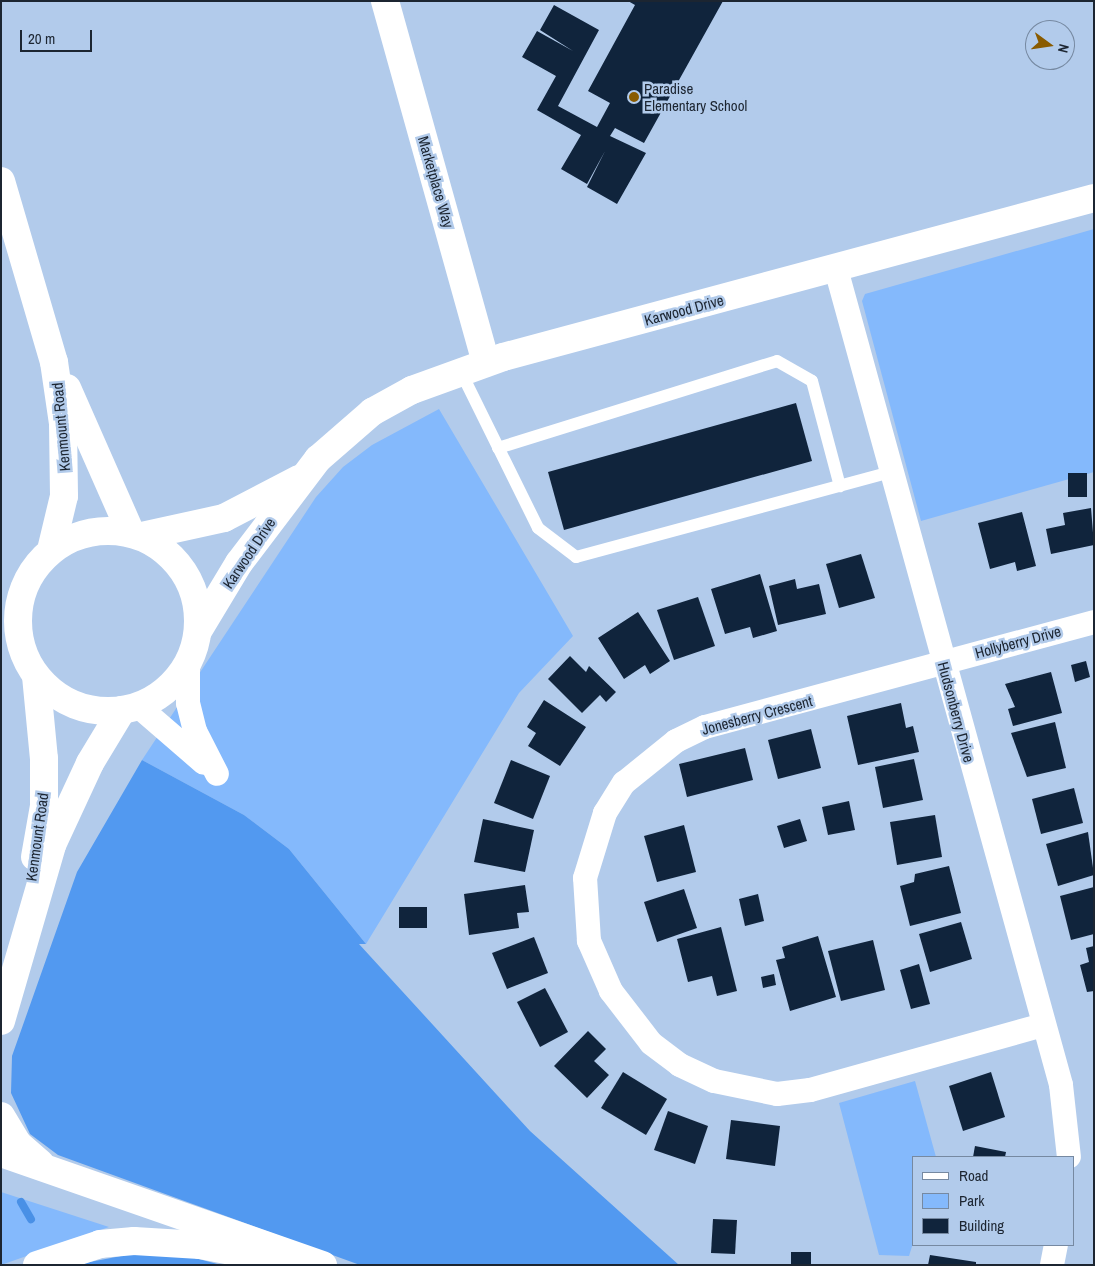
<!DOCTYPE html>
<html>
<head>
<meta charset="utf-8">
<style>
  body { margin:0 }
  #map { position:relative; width:1095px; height:1266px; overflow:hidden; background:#b2cbeb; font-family:"Archivo Narrow",sans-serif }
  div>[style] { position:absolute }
  .green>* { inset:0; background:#84b9fc }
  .forest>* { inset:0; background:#5299f0 }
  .stream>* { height:8px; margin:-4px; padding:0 4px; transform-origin:4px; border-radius:4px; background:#4990e6 }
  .building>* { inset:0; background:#10243c }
  .service>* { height:12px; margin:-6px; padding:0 6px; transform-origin:6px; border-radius:6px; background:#fff }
  .minor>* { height:24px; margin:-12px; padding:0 12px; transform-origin:12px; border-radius:12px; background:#fff }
  .tertiary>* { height:28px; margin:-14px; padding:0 14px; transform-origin:14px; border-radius:14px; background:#fff }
  .secondary>* { height:28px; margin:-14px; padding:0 14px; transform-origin:14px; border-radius:14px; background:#fff }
  .secondary>.ring { margin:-14px; padding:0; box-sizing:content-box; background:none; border:28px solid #fff; border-radius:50% }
  .motorway>* { height:28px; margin:-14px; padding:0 14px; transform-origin:14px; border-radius:14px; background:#fff }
  .dots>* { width:14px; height:14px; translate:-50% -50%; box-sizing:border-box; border:2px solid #b2cbeb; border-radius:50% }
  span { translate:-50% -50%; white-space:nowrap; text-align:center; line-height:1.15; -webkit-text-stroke:5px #b2cbeb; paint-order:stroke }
  .poi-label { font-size:15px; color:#1c2531 }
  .left { translate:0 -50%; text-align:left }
  .street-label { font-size:15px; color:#1c2531 }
  .frame { position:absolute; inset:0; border:2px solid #1c2531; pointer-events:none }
  .legend { position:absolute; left:912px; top:1156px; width:162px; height:90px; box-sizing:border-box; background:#b2cbeb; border:1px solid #7689a1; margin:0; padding:6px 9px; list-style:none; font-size:15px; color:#1c2531 }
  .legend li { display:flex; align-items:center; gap:10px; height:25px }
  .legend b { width:25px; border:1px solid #7689a1 }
  .north { position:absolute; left:1025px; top:20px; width:50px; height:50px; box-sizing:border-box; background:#b2cbeb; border:1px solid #7689a1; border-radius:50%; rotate:104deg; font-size:14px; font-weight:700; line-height:20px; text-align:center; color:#1c2531 }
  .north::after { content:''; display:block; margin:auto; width:18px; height:22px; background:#895b00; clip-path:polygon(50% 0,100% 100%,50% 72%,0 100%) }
  .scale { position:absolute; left:20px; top:30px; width:72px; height:22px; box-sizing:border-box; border:2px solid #1c2531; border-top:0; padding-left:6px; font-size:15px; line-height:18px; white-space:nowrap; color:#1c2531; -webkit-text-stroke:4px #b2cbeb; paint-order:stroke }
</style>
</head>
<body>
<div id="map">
  <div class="green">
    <i style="clip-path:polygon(1094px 229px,1094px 472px,921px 521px,862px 301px,865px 294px)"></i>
    <i style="clip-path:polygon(439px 409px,573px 636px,519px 693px,366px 944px,289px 849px,244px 815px,142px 760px,316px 497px,343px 467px,372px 445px)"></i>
    <i style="clip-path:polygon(915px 1081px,936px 1157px,914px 1157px,914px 1240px,909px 1256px,879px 1255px,839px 1103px)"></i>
    <i style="clip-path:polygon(1px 1192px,109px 1227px,1px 1265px)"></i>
  </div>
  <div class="forest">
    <i style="clip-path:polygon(142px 760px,244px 815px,289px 849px,366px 944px,359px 944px,530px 1131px,679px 1265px,360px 1265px,58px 1155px,30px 1134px,11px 1093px,12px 1056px,77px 872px)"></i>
    <i style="clip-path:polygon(137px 1253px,195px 1258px,221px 1265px,74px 1265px)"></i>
  </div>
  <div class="stream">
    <i style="left:21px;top:1202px;width:20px;rotate:60deg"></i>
  </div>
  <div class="building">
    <i style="clip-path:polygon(628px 1px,723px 1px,644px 143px,615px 128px,610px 136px,646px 153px,617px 204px,587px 187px,605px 151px,587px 184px,561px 169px,581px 135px,537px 110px,556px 76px,522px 57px,537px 31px,573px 51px,540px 30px,554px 5px,599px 30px,558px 106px,597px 127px,610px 103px,588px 91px,635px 5px)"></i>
    <i style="clip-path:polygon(796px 403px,812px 461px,564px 530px,548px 472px)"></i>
    <i style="clip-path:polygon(1068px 473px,1087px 473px,1087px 497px,1068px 497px)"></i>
    <i style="clip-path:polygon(1091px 508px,1094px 545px,1051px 554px,1046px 529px,1065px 525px,1063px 513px)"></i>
    <i style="clip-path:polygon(1022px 512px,1036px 566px,1017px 571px,1015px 562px,990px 569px,978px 523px)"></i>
    <i style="clip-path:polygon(861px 554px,875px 598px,839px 608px,826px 564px)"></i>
    <i style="clip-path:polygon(760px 574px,777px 631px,753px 638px,750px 627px,725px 634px,711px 589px)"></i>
    <i style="clip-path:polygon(795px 579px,797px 589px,819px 584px,826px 614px,778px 625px,769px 586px)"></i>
    <i style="clip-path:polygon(698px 597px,715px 646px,674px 660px,657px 610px)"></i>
    <i style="clip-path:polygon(638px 612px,670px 661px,650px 674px,645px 665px,624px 679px,598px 638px)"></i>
    <i style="clip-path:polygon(570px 656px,586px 672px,589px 666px,616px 692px,606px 702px,600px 695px,582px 713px,548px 679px)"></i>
    <i style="clip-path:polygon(1086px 661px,1090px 677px,1075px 682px,1071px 665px)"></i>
    <i style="clip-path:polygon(1051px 672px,1062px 713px,1013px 726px,1008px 709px,1015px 707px,1005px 684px)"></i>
    <i style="clip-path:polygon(544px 700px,586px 727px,560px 766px,528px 746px,536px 733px,527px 727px)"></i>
    <i style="clip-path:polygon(901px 703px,906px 728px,913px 726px,919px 752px,858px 765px,847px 716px)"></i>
    <i style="clip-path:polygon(1055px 722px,1066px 768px,1027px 777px,1011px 733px)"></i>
    <i style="clip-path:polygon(811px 729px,821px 768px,778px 779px,768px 740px)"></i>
    <i style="clip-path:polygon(745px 748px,753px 780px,687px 797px,679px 764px)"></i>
    <i style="clip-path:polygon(914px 759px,923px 800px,883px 808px,875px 767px)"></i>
    <i style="clip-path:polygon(511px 760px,550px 776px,533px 819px,494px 803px)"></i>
    <i style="clip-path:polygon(1074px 788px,1083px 823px,1041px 834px,1032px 799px)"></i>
    <i style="clip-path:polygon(849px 801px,855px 830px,828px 835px,822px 807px)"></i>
    <i style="clip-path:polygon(935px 815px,942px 857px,897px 865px,890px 822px)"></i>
    <i style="clip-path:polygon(483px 819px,534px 830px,525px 872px,474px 862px)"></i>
    <i style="clip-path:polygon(800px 819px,807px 841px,784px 848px,777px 826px)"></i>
    <i style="clip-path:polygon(684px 825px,696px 872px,657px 882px,644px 836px)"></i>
    <i style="clip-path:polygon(1088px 832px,1094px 875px,1058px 886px,1046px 844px)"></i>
    <i style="clip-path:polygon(949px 866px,961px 913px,910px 926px,900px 886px,914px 882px,915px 874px)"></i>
    <i style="clip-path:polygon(525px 885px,529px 912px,517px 913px,519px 928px,469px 935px,464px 894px)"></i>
    <i style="clip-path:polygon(1094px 887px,1094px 934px,1071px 940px,1060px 896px)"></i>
    <i style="clip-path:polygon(684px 889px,697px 928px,657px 942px,644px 902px)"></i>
    <i style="clip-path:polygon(758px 894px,764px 921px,745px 926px,739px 899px)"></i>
    <i style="clip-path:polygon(399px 907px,427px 907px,427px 928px,399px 928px)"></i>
    <i style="clip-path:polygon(961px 922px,972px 959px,930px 972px,919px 934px)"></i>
    <i style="clip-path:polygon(721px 927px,737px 991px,717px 996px,712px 976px,688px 982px,677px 939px)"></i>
    <i style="clip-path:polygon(818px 936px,836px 997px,790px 1011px,776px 960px,785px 958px,782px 947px)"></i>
    <i style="clip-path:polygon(534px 937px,548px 973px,507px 989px,492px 953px)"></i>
    <i style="clip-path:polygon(873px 940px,885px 990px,841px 1001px,828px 951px)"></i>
    <i style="clip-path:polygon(1094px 946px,1094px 991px,1087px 992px,1080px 965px,1089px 962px,1086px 948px)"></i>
    <i style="clip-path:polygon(919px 964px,930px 1004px,911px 1009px,900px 970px)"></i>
    <i style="clip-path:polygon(774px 974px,776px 985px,763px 988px,761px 977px)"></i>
    <i style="clip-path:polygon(545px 988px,568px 1032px,540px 1047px,517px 1002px)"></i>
    <i style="clip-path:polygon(588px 1031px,606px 1049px,594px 1061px,609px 1075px,587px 1098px,554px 1066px)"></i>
    <i style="clip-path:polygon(623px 1072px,667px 1099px,646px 1135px,601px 1108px)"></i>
    <i style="clip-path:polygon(991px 1072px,1005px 1117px,963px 1131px,949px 1086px)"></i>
    <i style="clip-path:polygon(668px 1111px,708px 1126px,695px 1164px,654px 1150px)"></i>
    <i style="clip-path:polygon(731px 1120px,780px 1126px,775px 1166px,726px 1159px)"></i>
    <i style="clip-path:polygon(975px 1146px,1006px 1152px,1005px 1157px,973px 1157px)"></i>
    <i style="clip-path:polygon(713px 1219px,737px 1220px,735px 1254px,711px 1253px)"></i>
    <i style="clip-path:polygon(791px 1252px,811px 1252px,811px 1265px,791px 1265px)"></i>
    <i style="clip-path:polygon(930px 1255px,976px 1262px,976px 1265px,928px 1265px)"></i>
  </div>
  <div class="service">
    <i style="left:460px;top:370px;width:176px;rotate:63.7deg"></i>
    <i style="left:538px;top:528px;width:48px;rotate:37.3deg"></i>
    <i style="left:576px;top:557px;width:326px;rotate:-15.1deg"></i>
    <i style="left:498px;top:448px;width:292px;rotate:-17.3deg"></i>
    <i style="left:777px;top:361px;width:40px;rotate:29.7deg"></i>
    <i style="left:812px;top:381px;width:109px;rotate:75.1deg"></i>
  </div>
  <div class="minor">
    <i style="left:836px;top:269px;width:846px;rotate:74.58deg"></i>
    <i style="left:1061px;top:1085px;width:72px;rotate:83.7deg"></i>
    <i style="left:188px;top:663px;width:40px;rotate:90deg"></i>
    <i style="left:188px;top:703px;width:29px;rotate:76deg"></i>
    <i style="left:195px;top:731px;width:48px;rotate:62.9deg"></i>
    <i style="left:138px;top:706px;width:87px;rotate:40.8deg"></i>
    <i style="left:1043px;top:1025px;width:242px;rotate:164.4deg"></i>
    <i style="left:810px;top:1090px;width:33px;rotate:173deg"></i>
    <i style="left:777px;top:1094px;width:64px;rotate:-168.3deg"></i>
    <i style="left:714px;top:1081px;width:38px;rotate:-155deg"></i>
    <i style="left:680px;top:1065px;width:36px;rotate:-143deg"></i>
    <i style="left:651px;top:1043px;width:66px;rotate:-127.6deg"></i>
    <i style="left:611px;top:991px;width:55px;rotate:-113.7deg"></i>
    <i style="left:589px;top:941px;width:63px;rotate:-93.6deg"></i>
    <i style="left:585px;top:878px;width:68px;rotate:-72.9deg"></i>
    <i style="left:605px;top:813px;width:36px;rotate:-58deg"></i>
    <i style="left:624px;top:783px;width:67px;rotate:-38.9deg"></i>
    <i style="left:676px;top:741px;width:32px;rotate:-26deg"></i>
    <i style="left:705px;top:727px;width:403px;rotate:-15.1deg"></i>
    <i style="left:1052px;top:1265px;width:20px;rotate:-79deg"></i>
  </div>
  <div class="tertiary">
    <i style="left:385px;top:1px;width:375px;rotate:74.4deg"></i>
  </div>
  <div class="secondary">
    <i style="left:1px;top:181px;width:189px;rotate:73.7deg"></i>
    <i style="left:54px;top:362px;width:63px;rotate:81.7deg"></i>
    <i style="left:63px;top:424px;width:72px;rotate:89.2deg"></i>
    <i style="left:64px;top:496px;width:56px;rotate:103.5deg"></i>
    <i style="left:67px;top:388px;width:158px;rotate:66.2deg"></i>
    <i class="ring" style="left:18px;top:531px;width:152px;height:152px"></i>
    <i style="left:142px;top:536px;width:84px;rotate:-12.4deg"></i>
    <i style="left:224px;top:518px;width:85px;rotate:-27.5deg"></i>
    <i style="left:198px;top:631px;width:79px;rotate:-58.9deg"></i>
    <i style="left:239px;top:563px;width:131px;rotate:-52.8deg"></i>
    <i style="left:318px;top:459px;width:72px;rotate:-41deg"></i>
    <i style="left:372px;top:412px;width:46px;rotate:-28.8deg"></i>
    <i style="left:412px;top:390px;width:97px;rotate:-19.9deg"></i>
    <i style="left:503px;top:357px;width:612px;rotate:-15.06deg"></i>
    <i style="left:35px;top:857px;width:52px;rotate:-80deg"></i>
    <i style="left:44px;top:806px;width:47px;rotate:-90deg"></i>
    <i style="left:44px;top:759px;width:83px;rotate:-95.5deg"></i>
    <i style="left:1px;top:1021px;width:183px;rotate:-73.8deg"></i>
    <i style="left:52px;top:845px;width:90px;rotate:-65.1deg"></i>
    <i style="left:90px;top:763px;width:62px;rotate:-58.9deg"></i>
  </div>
  <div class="motorway">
    <i style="left:1px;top:1116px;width:33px;rotate:59deg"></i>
    <i style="left:18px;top:1144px;width:29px;rotate:41deg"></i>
    <i style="left:1px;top:1153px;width:341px;rotate:19.2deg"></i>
    <i style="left:37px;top:1265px;width:66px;rotate:-18.4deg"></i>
    <i style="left:100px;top:1244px;width:34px;rotate:-5deg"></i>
    <i style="left:134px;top:1241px;width:66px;rotate:3.5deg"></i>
    <i style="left:200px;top:1245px;width:33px;rotate:11deg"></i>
    <i style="left:232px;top:1251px;width:35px;rotate:24deg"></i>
  </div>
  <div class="dots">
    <i style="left:634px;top:97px;background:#895b00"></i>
  </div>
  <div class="poi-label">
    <span class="left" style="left:644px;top:97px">Paradise<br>Elementary School</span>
  </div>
  <div class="street-label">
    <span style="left:436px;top:182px;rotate:74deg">Marketplace Way</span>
    <span style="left:684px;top:310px;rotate:-15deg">Karwood Drive</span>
    <span style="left:61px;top:427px;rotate:-95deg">Kenmount Road</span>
    <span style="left:249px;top:553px;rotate:-56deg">Karwood Drive</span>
    <span style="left:1018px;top:642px;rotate:-15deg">Hollyberry Drive</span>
    <span style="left:956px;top:712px;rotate:75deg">Hudsonberry Drive</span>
    <span style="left:757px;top:715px;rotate:-15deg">Jonesberry Crescent</span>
    <span style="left:37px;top:837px;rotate:-82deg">Kenmount Road</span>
  </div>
  <div class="frame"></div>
  <ul class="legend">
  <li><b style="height:6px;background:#fff"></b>Road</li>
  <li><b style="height:14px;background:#84b9fc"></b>Park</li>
  <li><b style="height:14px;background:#10243c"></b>Building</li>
  </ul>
  <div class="north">N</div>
  <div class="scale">20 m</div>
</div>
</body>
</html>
